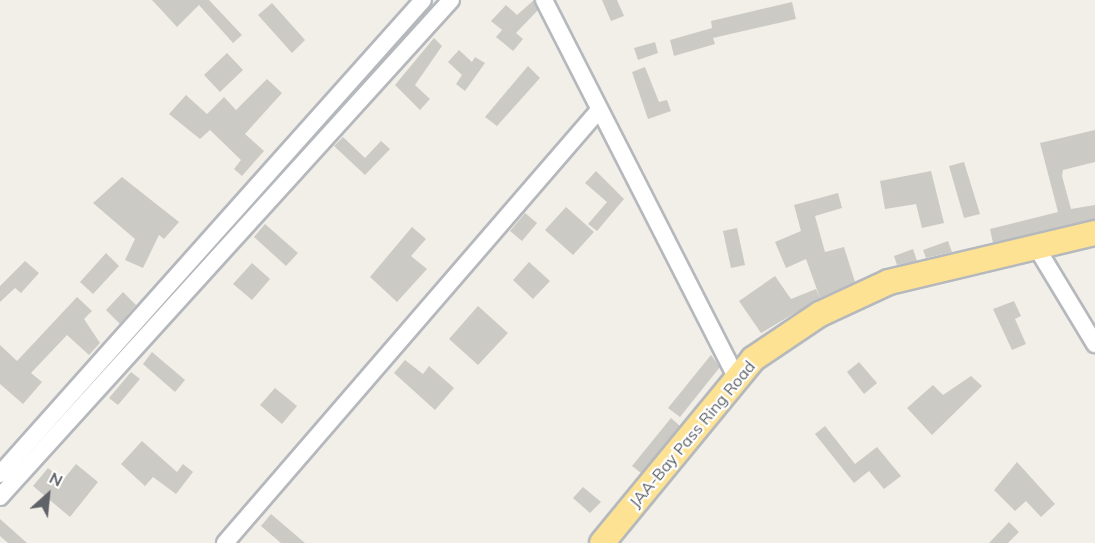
<!DOCTYPE html>
<html>
<head>
<meta charset="utf-8">
<style>
  body { margin:0 }
  #map { position:relative; width:1095px; height:543px; overflow:hidden; background:#f1efe8; font-family:Mulish,sans-serif }
  div>[style] { position:absolute }
  .building>* { inset:0; background:#cccac5 }
  .roads { filter:drop-shadow(2px 0 #b5b8bc) drop-shadow(-2px 0 #b5b8bc) drop-shadow(0 2px #b5b8bc) drop-shadow(0 -2px #b5b8bc) }
  .minor>* { height:16px; margin:-8px; padding:0 8px; transform-origin:8px; border-radius:8px; background:#fff }
  .highway>* { height:24px; margin:-12px; padding:0 12px; transform-origin:12px; border-radius:12px; background:#fde293 }
  span { translate:-50% -50%; white-space:nowrap; text-align:center; line-height:1.15; -webkit-text-stroke:4.5px #fff; paint-order:stroke }
  .street-label { font-size:16px; color:#5f6368 }
  .north { position:absolute; left:18px; top:465px; width:60px; height:60px; -webkit-text-stroke:4px #fff; paint-order:stroke; rotate:27deg; font-size:16px; font-weight:700; line-height:24px; text-align:center; color:#5f6368 }
  .north::after { content:''; display:block; margin:auto; width:21px; height:27px; background:#5f6368; clip-path:polygon(50% 0,100% 100%,50% 72%,0 100%) }
</style>
</head>
<body>
<div id="map">
  <div class="building">
    <i style="clip-path:polygon(152px 0,209px 0,242px 35px,233px 43px,199px 5px,177px 27px)"></i>
    <i style="clip-path:polygon(534px 0,538px 10px,516px 33px,523px 39px,513px 51px,496px 37px,502px 30px,491px 21px,506px 5px,517px 15px)"></i>
    <i style="clip-path:polygon(602px 0,617px 0,624px 16px,611px 21px)"></i>
    <i style="clip-path:polygon(792px 2px,796px 19px,713px 38px,715px 44px,674px 56px,670px 40px,712px 28px,711px 21px)"></i>
    <i style="clip-path:polygon(272px 3px,305px 40px,292px 53px,258px 15px)"></i>
    <i style="clip-path:polygon(434px 38px,442px 46px,415px 85px,430px 99px,420px 110px,395px 85px)"></i>
    <i style="clip-path:polygon(655px 42px,658px 53px,638px 60px,634px 48px)"></i>
    <i style="clip-path:polygon(459px 50px,472px 62px,475px 57px,485px 63px,465px 91px,456px 84px,462px 75px,448px 62px)"></i>
    <i style="clip-path:polygon(227px 53px,243px 70px,220px 92px,204px 75px)"></i>
    <i style="clip-path:polygon(528px 66px,540px 78px,497px 126px,485px 117px)"></i>
    <i style="clip-path:polygon(645px 67px,659px 102px,667px 100px,671px 111px,648px 119px,632px 72px)"></i>
    <i style="clip-path:polygon(267px 79px,282px 93px,245px 134px,264px 151px,242px 176px,234px 169px,241px 160px,210px 130px,200px 139px,169px 114px,186px 95px,207px 114px,224px 97px,236px 110px)"></i>
    <i style="clip-path:polygon(1095px 130px,1095px 162px,1063px 170px,1062px 176px,1071px 209px,1095px 205px,1095px 219px,993px 243px,990px 229px,1058px 212px,1040px 143px)"></i>
    <i style="clip-path:polygon(343px 137px,365px 158px,381px 141px,390px 149px,365px 175px,334px 146px)"></i>
    <i style="clip-path:polygon(964px 162px,980px 214px,964px 218px,949px 166px)"></i>
    <i style="clip-path:polygon(596px 171px,624px 199px,597px 231px,588px 224px,607px 202px,585px 183px)"></i>
    <i style="clip-path:polygon(931px 171px,944px 223px,922px 228px,916px 204px,885px 209px,880px 181px)"></i>
    <i style="clip-path:polygon(122px 177px,179px 222px,164px 239px,159px 235px,143px 268px,125px 260px,135px 239px,93px 203px)"></i>
    <i style="clip-path:polygon(838px 193px,842px 208px,815px 216px,825px 252px,844px 247px,855px 282px,820px 298px,806px 259px,786px 268px,775px 242px,801px 231px,794px 205px)"></i>
    <i style="clip-path:polygon(566px 207px,594px 232px,573px 255px,545px 230px)"></i>
    <i style="clip-path:polygon(525px 213px,537px 223px,522px 241px,510px 231px)"></i>
    <i style="clip-path:polygon(265px 224px,298px 253px,286px 266px,254px 237px)"></i>
    <i style="clip-path:polygon(412px 227px,426px 239px,411px 256px,427px 269px,397px 302px,370px 277px)"></i>
    <i style="clip-path:polygon(737px 228px,745px 265px,731px 268px,723px 231px)"></i>
    <i style="clip-path:polygon(948px 241px,952px 252px,926px 258px,923px 250px)"></i>
    <i style="clip-path:polygon(913px 249px,917px 261px,897px 265px,894px 256px)"></i>
    <i style="clip-path:polygon(106px 253px,119px 266px,93px 294px,80px 282px)"></i>
    <i style="clip-path:polygon(25px 261px,39px 273px,21px 293px,15px 288px,0 302px,0 286px)"></i>
    <i style="clip-path:polygon(529px 262px,550px 281px,533px 299px,513px 280px)"></i>
    <i style="clip-path:polygon(252px 263px,270px 279px,252px 300px,233px 284px)"></i>
    <i style="clip-path:polygon(775px 276px,791px 299px,816px 289px,820px 298px,761px 333px,739px 301px)"></i>
    <i style="clip-path:polygon(123px 292px,136px 305px,120px 324px,106px 310px)"></i>
    <i style="clip-path:polygon(77px 297px,92px 311px,84px 319px,100px 343px,89px 355px,67px 335px,31px 373px,42px 382px,23px 404px,0 384px,0 345px,17px 361px)"></i>
    <i style="clip-path:polygon(1014px 301px,1021px 316px,1015px 319px,1026px 344px,1012px 350px,993px 309px)"></i>
    <i style="clip-path:polygon(478px 306px,508px 333px,478px 365px,449px 339px)"></i>
    <i style="clip-path:polygon(152px 352px,185px 380px,175px 392px,143px 364px)"></i>
    <i style="clip-path:polygon(711px 355px,720px 367px,680px 417px,668px 408px)"></i>
    <i style="clip-path:polygon(405px 360px,423px 374px,429px 366px,454px 388px,435px 410px,394px 373px)"></i>
    <i style="clip-path:polygon(859px 362px,877px 383px,864px 394px,847px 372px)"></i>
    <i style="clip-path:polygon(131px 372px,140px 379px,118px 405px,109px 398px)"></i>
    <i style="clip-path:polygon(971px 376px,982px 386px,932px 435px,907px 408px,933px 385px,943px 395px)"></i>
    <i style="clip-path:polygon(275px 388px,297px 406px,282px 424px,260px 405px)"></i>
    <i style="clip-path:polygon(671px 418px,680px 426px,641px 473px,632px 466px)"></i>
    <i style="clip-path:polygon(825px 426px,855px 464px,877px 447px,901px 476px,884px 489px,869px 471px,854px 483px,815px 434px)"></i>
    <i style="clip-path:polygon(142px 441px,177px 472px,183px 464px,193px 472px,176px 494px,153px 477px,145px 486px,121px 464px)"></i>
    <i style="clip-path:polygon(1017px 462px,1055px 504px,1041px 517px,1026px 501px,1015px 511px,994px 490px)"></i>
    <i style="clip-path:polygon(76px 464px,98px 482px,70px 517px,33px 486px,48px 468px,63px 480px)"></i>
    <i style="clip-path:polygon(583px 487px,601px 502px,590px 513px,573px 498px)"></i>
    <i style="clip-path:polygon(271px 514px,305px 543px,281px 543px,261px 526px)"></i>
    <i style="clip-path:polygon(0 519px,27px 543px,8px 543px,0 536px)"></i>
    <i style="clip-path:polygon(1009px 522px,1019px 532px,1008px 543px,989px 543px)"></i>
  </div>
  <div class="roads">
    <div class="minor">
      <i style="left:544px;top:0;width:424px;rotate:63deg"></i>
      <i style="left:1035px;top:245px;width:116px;rotate:58.8deg"></i>
      <i style="left:0;top:474px;width:635px;rotate:-48.25deg"></i>
      <i style="left:0;top:497px;width:671px;rotate:-47.78deg"></i>
      <i style="left:225px;top:543px;width:572px;rotate:-49.18deg"></i>
    </div>
    <div class="highway">
      <i style="left:602px;top:543px;width:238px;rotate:-50.6deg"></i>
      <i style="left:753px;top:359px;width:81px;rotate:-33.9deg"></i>
      <i style="left:820px;top:314px;width:76px;rotate:-24.9deg"></i>
      <i style="left:889px;top:282px;width:212px;rotate:-13.4deg"></i>
    </div>
  </div>
  <div class="street-label">
    <span style="left:692px;top:434px;rotate:-50deg">JAA-Bay Pass Ring Road</span>
  </div>
  <div class="north">N</div>
</div>
</body>
</html>
